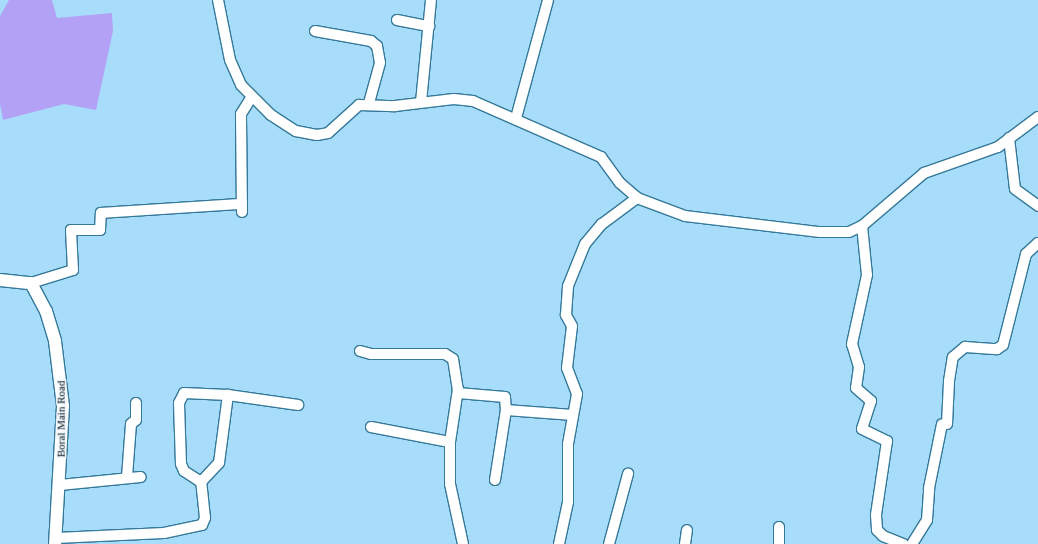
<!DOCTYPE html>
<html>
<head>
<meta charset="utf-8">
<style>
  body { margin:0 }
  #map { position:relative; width:1038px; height:544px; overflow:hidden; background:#a7ddfb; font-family:Georgia,serif }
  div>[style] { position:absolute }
  .water>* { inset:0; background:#b3a1f5 }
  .roads { filter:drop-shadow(1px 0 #34799a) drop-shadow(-1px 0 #34799a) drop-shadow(0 1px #34799a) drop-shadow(0 -1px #34799a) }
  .minor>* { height:10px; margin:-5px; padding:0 5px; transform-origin:5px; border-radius:5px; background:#fff }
  .major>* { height:12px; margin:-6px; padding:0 6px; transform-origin:6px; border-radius:6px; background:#fff }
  span { translate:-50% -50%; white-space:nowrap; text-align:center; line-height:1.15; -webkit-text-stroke:3px #f0f6fa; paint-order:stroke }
  .street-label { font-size:11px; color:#00111b }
</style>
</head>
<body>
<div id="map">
  <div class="water">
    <i style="clip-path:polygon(9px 0,52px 0,57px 18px,112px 13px,113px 31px,96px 110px,64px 104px,3px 120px,0 104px,0 16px)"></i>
  </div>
  <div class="roads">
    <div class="minor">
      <i style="left:218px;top:0;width:61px;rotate:78.7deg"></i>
      <i style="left:230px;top:60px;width:27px;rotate:66deg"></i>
      <i style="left:241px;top:85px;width:42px;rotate:45deg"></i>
      <i style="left:271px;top:115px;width:30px;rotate:33deg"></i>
      <i style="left:296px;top:131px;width:21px;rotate:11deg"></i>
      <i style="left:317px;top:135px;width:11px;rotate:-10deg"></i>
      <i style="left:328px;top:133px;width:42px;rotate:-42.1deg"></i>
      <i style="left:359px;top:105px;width:36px;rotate:2deg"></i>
      <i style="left:395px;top:106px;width:59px;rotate:-6.8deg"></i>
      <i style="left:454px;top:99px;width:19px;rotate:6deg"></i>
      <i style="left:473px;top:101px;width:140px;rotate:23.6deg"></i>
      <i style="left:601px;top:157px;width:32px;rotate:54deg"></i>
      <i style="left:620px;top:183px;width:23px;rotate:41deg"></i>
      <i style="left:637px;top:198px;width:51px;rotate:20.6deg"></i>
      <i style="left:685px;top:216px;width:136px;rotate:6.8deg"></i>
      <i style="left:820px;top:232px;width:29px"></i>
      <i style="left:849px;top:232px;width:14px;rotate:-25deg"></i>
      <i style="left:862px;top:226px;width:82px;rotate:-40.5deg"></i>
      <i style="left:924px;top:173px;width:78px;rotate:-19.4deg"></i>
      <i style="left:998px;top:147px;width:50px;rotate:-36.9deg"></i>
      <i style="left:397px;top:20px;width:33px;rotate:11deg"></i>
      <i style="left:315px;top:31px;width:57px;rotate:10.1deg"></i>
      <i style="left:371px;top:41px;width:8px;rotate:40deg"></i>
      <i style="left:377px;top:46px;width:17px;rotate:80deg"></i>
      <i style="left:380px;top:63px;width:41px;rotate:105.4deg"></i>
      <i style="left:421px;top:102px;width:102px;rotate:-84.4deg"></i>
      <i style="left:516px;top:118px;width:122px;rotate:-74.8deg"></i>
      <i style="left:1009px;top:138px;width:51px;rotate:83.3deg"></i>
      <i style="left:1015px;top:189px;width:29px;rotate:36deg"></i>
      <i style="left:242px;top:212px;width:98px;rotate:-90.6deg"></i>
      <i style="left:241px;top:114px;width:19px;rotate:-58deg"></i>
      <i style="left:862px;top:226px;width:49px;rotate:84.2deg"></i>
      <i style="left:867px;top:275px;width:71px;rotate:102.3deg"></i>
      <i style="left:852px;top:344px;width:24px;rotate:73deg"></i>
      <i style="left:859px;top:367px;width:21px;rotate:98deg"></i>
      <i style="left:856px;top:388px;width:20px;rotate:41deg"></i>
      <i style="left:871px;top:401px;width:29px;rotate:108deg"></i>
      <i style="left:862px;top:429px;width:28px;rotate:26deg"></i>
      <i style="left:887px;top:441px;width:75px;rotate:98.5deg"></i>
      <i style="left:876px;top:515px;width:15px;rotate:86deg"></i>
      <i style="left:877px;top:530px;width:8px;rotate:45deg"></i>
      <i style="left:883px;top:536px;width:22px;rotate:22deg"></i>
      <i style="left:31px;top:283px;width:44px;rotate:-17.2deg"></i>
      <i style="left:73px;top:270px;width:40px;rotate:-92.9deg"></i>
      <i style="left:71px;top:230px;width:29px"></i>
      <i style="left:100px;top:230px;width:17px;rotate:-87deg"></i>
      <i style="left:101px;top:213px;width:141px;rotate:-3.7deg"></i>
      <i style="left:360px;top:351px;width:11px;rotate:15deg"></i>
      <i style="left:371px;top:354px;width:74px"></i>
      <i style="left:445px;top:354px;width:9px;rotate:32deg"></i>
      <i style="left:453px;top:359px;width:30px;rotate:81deg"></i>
      <i style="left:458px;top:389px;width:54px;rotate:98.6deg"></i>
      <i style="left:450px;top:442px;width:42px;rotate:90deg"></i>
      <i style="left:450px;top:484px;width:61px;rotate:77.8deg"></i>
      <i style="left:458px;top:393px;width:47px;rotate:4.9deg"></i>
      <i style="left:505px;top:397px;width:13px;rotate:86deg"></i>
      <i style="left:947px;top:424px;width:43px;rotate:-87.3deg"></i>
      <i style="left:949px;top:381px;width:24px;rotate:-81deg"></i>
      <i style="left:953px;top:357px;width:16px;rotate:-40deg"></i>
      <i style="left:965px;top:347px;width:32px;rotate:4deg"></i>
      <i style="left:997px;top:349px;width:7px;rotate:-34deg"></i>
      <i style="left:1003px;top:345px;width:94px;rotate:-75.8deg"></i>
      <i style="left:1026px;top:254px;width:16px;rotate:-43deg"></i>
      <i style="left:371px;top:427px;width:80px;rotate:10.8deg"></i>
      <i style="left:127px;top:477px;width:53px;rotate:-85.7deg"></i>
      <i style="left:131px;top:424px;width:6px;rotate:-39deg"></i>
      <i style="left:136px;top:420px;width:17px;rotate:-90deg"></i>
      <i style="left:495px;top:480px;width:71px;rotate:-81.1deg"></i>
      <i style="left:506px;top:410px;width:67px;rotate:4.3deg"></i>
      <i style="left:201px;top:482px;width:26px;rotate:-47deg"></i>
      <i style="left:219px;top:463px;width:69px;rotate:-82.5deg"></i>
      <i style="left:60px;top:485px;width:81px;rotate:-5.6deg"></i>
      <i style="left:779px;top:527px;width:17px;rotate:90deg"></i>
      <i style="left:56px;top:538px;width:108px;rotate:-2.7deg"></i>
      <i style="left:164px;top:533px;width:39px;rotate:-12deg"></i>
      <i style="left:202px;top:525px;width:8px;rotate:-67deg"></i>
      <i style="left:205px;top:518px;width:36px;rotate:-96deg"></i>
      <i style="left:201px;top:482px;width:20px;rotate:-147deg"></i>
      <i style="left:184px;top:471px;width:8px;rotate:-113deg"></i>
      <i style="left:181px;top:464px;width:61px;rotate:-91.9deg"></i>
      <i style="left:179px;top:403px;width:11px;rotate:-63deg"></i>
      <i style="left:184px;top:393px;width:44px;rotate:2.6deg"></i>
      <i style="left:228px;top:395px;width:71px;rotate:8.1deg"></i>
      <i style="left:559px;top:544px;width:43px;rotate:-77.9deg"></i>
      <i style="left:568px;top:502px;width:58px;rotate:-90deg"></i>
      <i style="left:568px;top:444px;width:51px;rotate:-79.8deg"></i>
      <i style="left:577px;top:394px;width:28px;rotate:-111deg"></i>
      <i style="left:567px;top:368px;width:42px;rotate:-83.2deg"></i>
      <i style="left:572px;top:326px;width:13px;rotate:-119deg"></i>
      <i style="left:566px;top:315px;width:29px;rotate:-86deg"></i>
      <i style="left:568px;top:286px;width:45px;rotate:-68deg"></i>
      <i style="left:585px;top:244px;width:26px;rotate:-50deg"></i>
      <i style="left:602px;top:224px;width:44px;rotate:-36.6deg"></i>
      <i style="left:609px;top:544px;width:73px;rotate:-74.8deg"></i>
      <i style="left:685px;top:544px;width:14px;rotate:-82deg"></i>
      <i style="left:912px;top:544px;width:28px;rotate:-58deg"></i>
      <i style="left:927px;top:520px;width:32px;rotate:-86deg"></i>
      <i style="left:929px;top:488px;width:65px;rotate:-78.5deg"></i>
    </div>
    <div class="major">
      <i style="left:0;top:280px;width:31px;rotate:6deg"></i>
      <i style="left:31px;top:283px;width:32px;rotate:62deg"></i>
      <i style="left:46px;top:311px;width:31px;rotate:73deg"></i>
      <i style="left:55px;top:341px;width:65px;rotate:83deg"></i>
      <i style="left:63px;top:406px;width:138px;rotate:93.3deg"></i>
    </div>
  </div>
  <div class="street-label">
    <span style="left:61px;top:419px;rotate:-90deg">Boral Main Road</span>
  </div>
</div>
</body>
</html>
